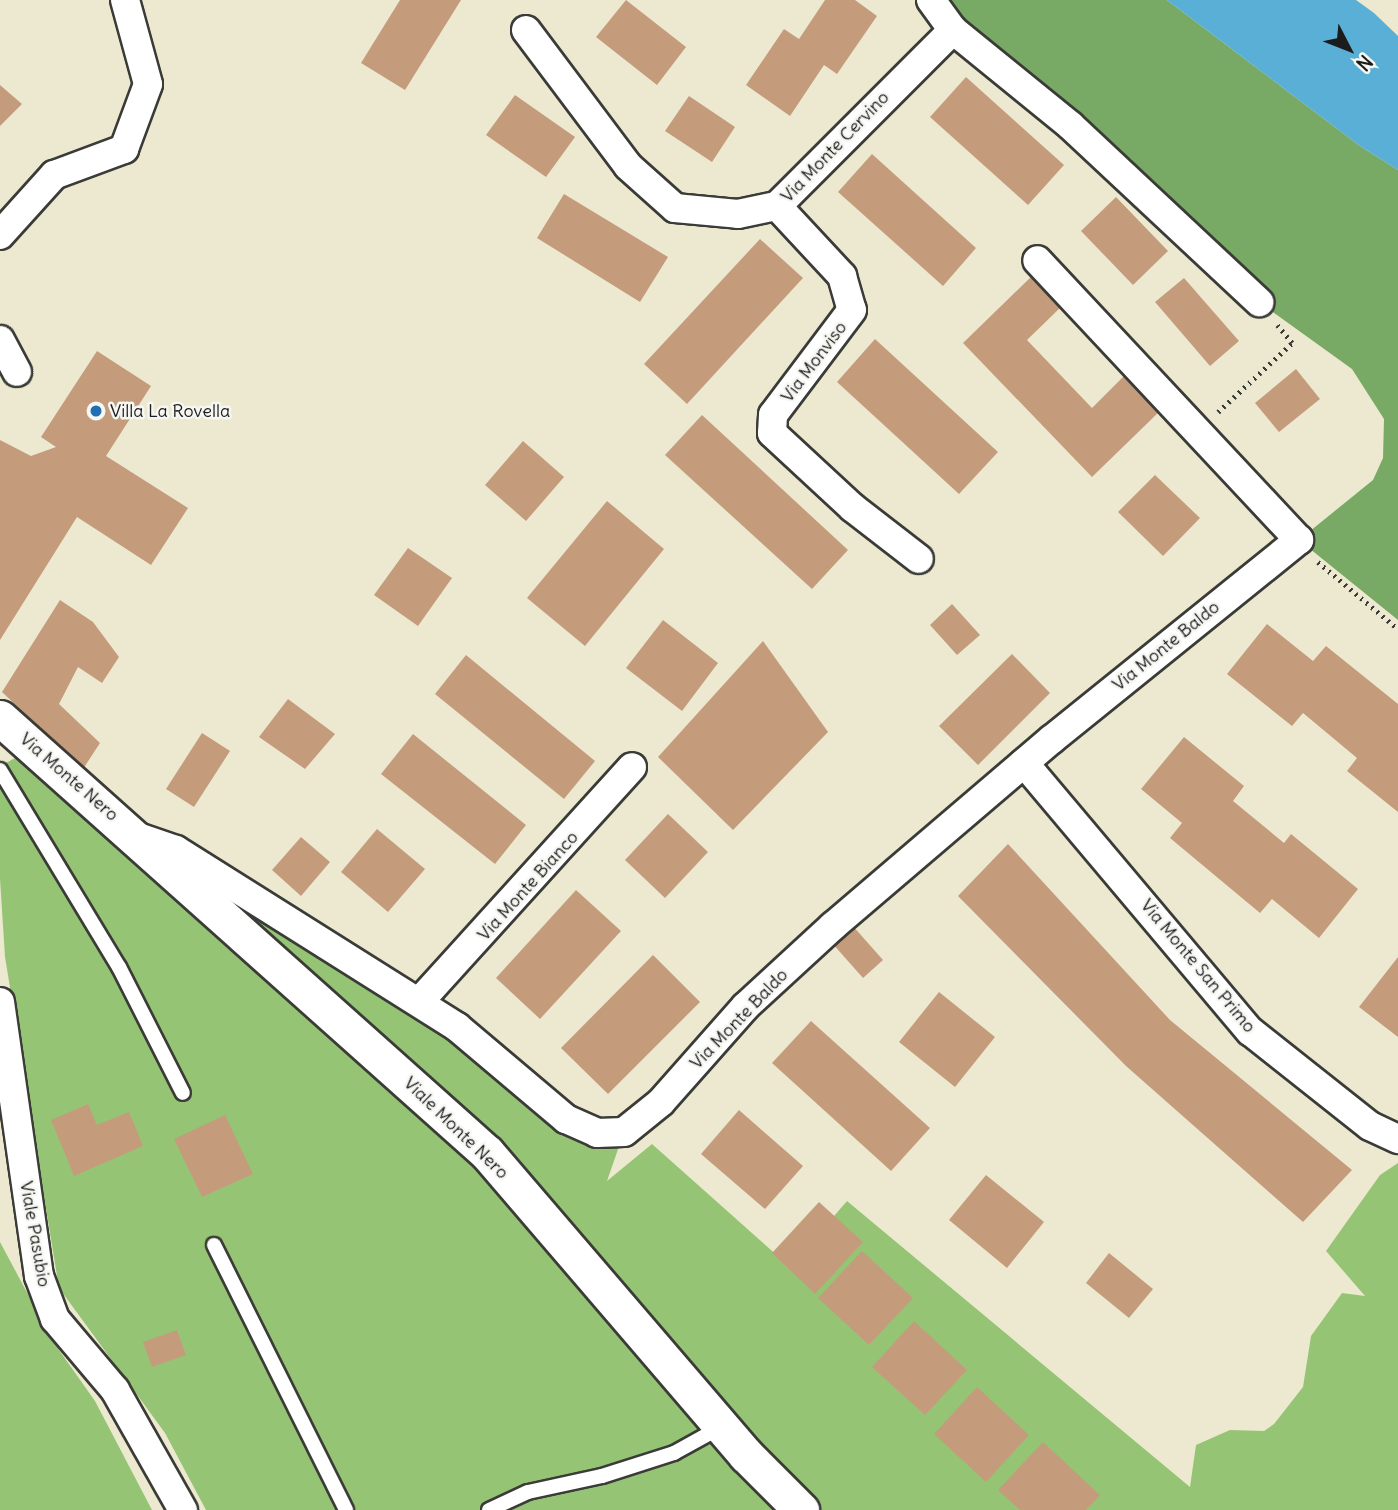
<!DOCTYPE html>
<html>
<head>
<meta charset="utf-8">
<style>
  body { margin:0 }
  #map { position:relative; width:1398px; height:1510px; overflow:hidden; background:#ede9d1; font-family:Delius,sans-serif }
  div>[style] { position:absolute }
  .green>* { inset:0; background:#95c574 }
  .forest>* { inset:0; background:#78aa66 }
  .water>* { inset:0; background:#59afd5 }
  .building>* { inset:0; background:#c49c7b }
  .path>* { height:4.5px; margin-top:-2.25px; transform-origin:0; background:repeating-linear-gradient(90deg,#3b3b37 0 2px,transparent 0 7px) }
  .roads { filter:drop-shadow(2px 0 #3b3b37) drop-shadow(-2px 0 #3b3b37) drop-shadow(0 2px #3b3b37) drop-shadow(0 -2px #3b3b37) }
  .service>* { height:14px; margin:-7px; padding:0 7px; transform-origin:7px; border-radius:7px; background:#fff }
  .minor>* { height:28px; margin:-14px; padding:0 14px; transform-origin:14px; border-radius:14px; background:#fff }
  .tertiary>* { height:35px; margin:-17.5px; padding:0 17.5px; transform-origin:17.5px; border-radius:17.5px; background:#fff }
  .dots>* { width:19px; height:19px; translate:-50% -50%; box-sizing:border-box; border:4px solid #f6f6f2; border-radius:50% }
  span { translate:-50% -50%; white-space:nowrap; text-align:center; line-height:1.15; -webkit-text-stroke:5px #f6f6f2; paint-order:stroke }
  .street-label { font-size:18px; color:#1c1c1c }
  .poi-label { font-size:18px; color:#1c1c1c }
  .left { translate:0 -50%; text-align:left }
  .north { position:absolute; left:1314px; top:14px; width:70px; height:70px; -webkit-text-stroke:5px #f6f6f2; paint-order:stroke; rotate:132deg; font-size:19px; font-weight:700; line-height:28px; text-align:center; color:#1c1c1c }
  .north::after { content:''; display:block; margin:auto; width:24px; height:32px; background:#1c1c1c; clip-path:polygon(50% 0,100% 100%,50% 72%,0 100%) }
</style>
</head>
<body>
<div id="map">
  <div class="green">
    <i style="clip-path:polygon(23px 754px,475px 1155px,785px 1510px,206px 1510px,165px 1433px,59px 1288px,5px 957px,0 879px,0 766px)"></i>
    <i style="clip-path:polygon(176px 850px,518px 1081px,624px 1132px,607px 1181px,652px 1144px,790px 1267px,847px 1201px,1190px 1487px,1196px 1445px,1230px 1430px,1264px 1431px,1274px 1424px,1303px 1387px,1311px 1336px,1342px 1293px,1365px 1296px,1326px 1251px,1380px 1175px,1398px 1163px,1398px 1510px,801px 1510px,487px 1153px)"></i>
    <i style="clip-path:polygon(0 1242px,54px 1343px,95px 1401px,152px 1510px,0 1510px)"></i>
  </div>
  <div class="forest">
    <i style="clip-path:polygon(931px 0,1167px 0,1360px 146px,1398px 170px,1398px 620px,1299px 540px,1373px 480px,1383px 458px,1384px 419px,1352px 369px,1259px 302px)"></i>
  </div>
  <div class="water">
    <i style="clip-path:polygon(1167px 0,1356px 0,1374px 13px,1398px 36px,1398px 170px,1360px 146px)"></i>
  </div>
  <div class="building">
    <i style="clip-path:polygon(400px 0,461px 0,405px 90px,361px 63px)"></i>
    <i style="clip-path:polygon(626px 0,686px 47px,657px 85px,596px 37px)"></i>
    <i style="clip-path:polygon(825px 0,855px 0,877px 16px,837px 74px,824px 65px,790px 116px,746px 85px,784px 29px,799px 39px)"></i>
    <i style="clip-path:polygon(966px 77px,1064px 165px,1028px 205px,930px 117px)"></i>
    <i style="clip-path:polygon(0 85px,22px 104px,0 126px)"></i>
    <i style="clip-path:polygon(515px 95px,575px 137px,546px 177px,486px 135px)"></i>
    <i style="clip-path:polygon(689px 96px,735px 127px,712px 162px,665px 131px)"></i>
    <i style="clip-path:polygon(872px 154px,976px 248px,943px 286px,838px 192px)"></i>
    <i style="clip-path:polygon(564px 194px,668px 257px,640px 302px,537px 238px)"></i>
    <i style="clip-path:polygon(1116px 197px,1168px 251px,1133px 285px,1081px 231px)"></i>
    <i style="clip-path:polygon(760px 239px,803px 278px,687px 404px,644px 364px)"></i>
    <i style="clip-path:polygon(1032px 276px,1062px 306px,1027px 340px,1092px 408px,1126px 374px,1161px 410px,1092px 477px,963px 343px)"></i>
    <i style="clip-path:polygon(1184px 278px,1239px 341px,1210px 366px,1155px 302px)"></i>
    <i style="clip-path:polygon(875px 339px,998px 452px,959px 494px,837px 382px)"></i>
    <i style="clip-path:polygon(97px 351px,151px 386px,106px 456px,188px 508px,151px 565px,77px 517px,0 640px,0 440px,31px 456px,56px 447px,41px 437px)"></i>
    <i style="clip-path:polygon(1296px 369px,1320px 399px,1279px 432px,1255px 403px)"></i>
    <i style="clip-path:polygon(702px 415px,848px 550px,812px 589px,665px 455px)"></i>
    <i style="clip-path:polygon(523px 441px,564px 477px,526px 521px,485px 485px)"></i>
    <i style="clip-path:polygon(1155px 475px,1200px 518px,1163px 556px,1118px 512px)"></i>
    <i style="clip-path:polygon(607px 501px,664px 549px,585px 646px,527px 598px)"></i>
    <i style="clip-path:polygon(408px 548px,452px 578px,418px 626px,374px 595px)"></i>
    <i style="clip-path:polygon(60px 600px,93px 622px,119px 657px,102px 683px,78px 667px,59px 704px,100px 743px,83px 769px,2px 692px)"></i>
    <i style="clip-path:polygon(952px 604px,980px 635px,957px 655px,930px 625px)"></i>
    <i style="clip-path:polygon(663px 620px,718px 663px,682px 711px,626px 668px)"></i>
    <i style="clip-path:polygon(1267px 624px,1313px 661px,1326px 646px,1398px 704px,1398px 812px,1347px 771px,1357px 758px,1303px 713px,1292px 726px,1227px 674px)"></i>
    <i style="clip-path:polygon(763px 641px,828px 732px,733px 830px,658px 757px)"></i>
    <i style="clip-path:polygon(1012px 654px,1050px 693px,978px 765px,939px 726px)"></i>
    <i style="clip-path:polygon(466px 655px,595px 761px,564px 799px,435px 694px)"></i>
    <i style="clip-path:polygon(288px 699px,335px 734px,305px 769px,259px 737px)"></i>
    <i style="clip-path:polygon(202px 733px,230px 751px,194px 807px,166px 789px)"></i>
    <i style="clip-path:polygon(413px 734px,526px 825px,495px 864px,381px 774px)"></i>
    <i style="clip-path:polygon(1184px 737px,1244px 786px,1233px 801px,1284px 843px,1291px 834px,1358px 889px,1319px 938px,1272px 899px,1260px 913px,1170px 838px,1182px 823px,1141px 789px)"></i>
    <i style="clip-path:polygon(668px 814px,708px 852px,665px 898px,625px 860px)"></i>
    <i style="clip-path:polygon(377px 829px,425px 869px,388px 912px,341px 872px)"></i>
    <i style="clip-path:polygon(301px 837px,330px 862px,301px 896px,272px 870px)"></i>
    <i style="clip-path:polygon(1008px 844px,1170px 1020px,1352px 1170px,1303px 1222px,1126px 1066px,958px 896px)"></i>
    <i style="clip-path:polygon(576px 890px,621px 931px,540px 1019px,496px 978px)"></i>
    <i style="clip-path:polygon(852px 925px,883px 960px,863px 978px,832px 943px)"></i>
    <i style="clip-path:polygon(653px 955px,700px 1002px,608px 1094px,561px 1048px)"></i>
    <i style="clip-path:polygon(1398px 957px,1398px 1037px,1359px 1007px)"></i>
    <i style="clip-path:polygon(939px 992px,995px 1037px,955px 1087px,899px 1042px)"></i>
    <i style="clip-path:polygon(811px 1021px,930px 1128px,891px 1171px,772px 1063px)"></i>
    <i style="clip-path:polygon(88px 1104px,97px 1125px,129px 1112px,143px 1146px,74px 1176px,51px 1120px)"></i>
    <i style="clip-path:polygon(739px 1110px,803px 1166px,765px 1209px,701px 1154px)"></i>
    <i style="clip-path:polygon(225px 1115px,253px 1174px,202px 1197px,174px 1139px)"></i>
    <i style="clip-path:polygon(986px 1175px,1044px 1222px,1007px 1268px,949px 1220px)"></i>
    <i style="clip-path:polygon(819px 1202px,863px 1242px,815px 1294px,772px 1253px)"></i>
    <i style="clip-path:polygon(862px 1251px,913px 1298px,869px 1345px,818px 1298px)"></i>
    <i style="clip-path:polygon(1109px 1253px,1153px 1289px,1129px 1318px,1086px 1283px)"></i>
    <i style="clip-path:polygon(914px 1321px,967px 1370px,925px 1415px,872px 1367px)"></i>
    <i style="clip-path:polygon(177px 1330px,186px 1355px,152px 1367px,143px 1342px)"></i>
    <i style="clip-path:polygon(977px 1387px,1029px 1435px,986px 1482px,934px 1434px)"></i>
    <i style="clip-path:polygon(1043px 1442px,1100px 1495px,1086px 1510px,1020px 1510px,998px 1490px)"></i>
  </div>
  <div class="path">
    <i style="left:1218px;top:412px;width:101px;rotate:-43deg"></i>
    <i style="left:1292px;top:343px;width:23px;rotate:-130deg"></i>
    <i style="left:1318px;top:562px;width:104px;rotate:39.9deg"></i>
  </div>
  <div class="roads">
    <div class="service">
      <i style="left:0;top:770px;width:230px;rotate:58.9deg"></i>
      <i style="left:119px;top:967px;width:141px;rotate:63.1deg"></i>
      <i style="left:214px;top:1245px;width:296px;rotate:63.5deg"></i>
      <i style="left:489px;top:1510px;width:43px;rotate:-24.8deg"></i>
      <i style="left:528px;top:1492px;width:76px;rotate:-12.2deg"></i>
      <i style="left:602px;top:1476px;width:76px;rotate:-17.7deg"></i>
      <i style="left:674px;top:1453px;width:54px;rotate:-29deg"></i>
    </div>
    <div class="minor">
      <i style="left:931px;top:0;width:37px;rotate:54deg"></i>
      <i style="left:953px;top:30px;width:152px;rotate:39.1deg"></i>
      <i style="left:1071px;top:126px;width:258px;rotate:43.1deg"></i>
      <i style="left:526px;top:30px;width:170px;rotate:53.1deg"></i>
      <i style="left:628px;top:166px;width:63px;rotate:41.8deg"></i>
      <i style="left:675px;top:208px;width:63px;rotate:5.4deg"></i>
      <i style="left:738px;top:214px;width:40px;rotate:-12deg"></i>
      <i style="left:777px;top:206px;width:249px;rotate:-45deg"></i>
      <i style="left:777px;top:206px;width:96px;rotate:47.1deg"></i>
      <i style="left:842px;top:276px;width:35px;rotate:74deg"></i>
      <i style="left:852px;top:310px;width:131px;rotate:127deg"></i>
      <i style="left:773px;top:415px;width:18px;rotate:93deg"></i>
      <i style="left:772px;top:433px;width:110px;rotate:42.8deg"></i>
      <i style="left:853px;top:508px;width:83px;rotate:37.7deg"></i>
      <i style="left:0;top:235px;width:81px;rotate:-48deg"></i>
      <i style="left:54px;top:175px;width:75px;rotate:-20.4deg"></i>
      <i style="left:124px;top:149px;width:69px;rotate:-69.7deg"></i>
      <i style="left:148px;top:84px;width:87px;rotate:-105.3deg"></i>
      <i style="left:0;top:340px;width:36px;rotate:62deg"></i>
      <i style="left:1024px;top:763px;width:351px;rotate:49.9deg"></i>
      <i style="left:1250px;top:1031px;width:153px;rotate:38.4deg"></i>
      <i style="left:1370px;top:1126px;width:31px;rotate:25deg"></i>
      <i style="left:138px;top:837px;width:40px;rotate:18.9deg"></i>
      <i style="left:176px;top:850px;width:332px;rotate:32.2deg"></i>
      <i style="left:457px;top:1027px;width:143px;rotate:40.2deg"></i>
      <i style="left:566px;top:1119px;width:34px;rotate:24deg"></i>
      <i style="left:597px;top:1133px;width:27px;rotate:-2deg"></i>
      <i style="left:624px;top:1132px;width:48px;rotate:-39deg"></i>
      <i style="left:661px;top:1102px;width:128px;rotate:-48.5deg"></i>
      <i style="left:746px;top:1006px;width:118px;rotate:-42.6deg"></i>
      <i style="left:833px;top:926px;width:287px;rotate:-40.5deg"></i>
      <i style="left:1051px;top:740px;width:319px;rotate:-38.9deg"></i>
      <i style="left:1299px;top:540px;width:383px;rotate:-133.1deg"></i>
      <i style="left:0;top:1002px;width:277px;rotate:81.9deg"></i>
      <i style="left:39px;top:1276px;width:46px;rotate:69.6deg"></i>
      <i style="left:55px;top:1319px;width:93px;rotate:49.8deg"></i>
      <i style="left:115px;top:1390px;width:138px;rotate:60.5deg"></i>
      <i style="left:419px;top:1002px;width:317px;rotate:-47.8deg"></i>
    </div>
    <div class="tertiary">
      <i style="left:0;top:718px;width:653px;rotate:41.77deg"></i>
      <i style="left:487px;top:1153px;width:398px;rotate:49.4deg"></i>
      <i style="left:746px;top:1455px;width:78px;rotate:45deg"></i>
    </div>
  </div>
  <div class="dots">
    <i style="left:96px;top:411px;background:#1f6fb2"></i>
  </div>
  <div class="street-label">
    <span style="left:835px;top:147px;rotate:-46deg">Via Monte Cervino</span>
    <span style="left:814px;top:362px;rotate:-53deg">Via Monviso</span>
    <span style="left:1166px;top:646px;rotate:-39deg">Via Monte Baldo</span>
    <span style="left:69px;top:777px;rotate:41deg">Via Monte Nero</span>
    <span style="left:528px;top:886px;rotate:-48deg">Via Monte Bianco</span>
    <span style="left:1198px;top:966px;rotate:50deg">Via Monte San Primo</span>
    <span style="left:739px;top:1019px;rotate:-46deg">Via Monte Baldo</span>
    <span style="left:456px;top:1128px;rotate:44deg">Viale Monte Nero</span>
    <span style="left:35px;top:1234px;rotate:80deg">Viale Pasubio</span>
  </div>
  <div class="poi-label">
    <span class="left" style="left:110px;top:411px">Villa La Rovella</span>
  </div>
  <div class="north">N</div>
</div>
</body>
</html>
